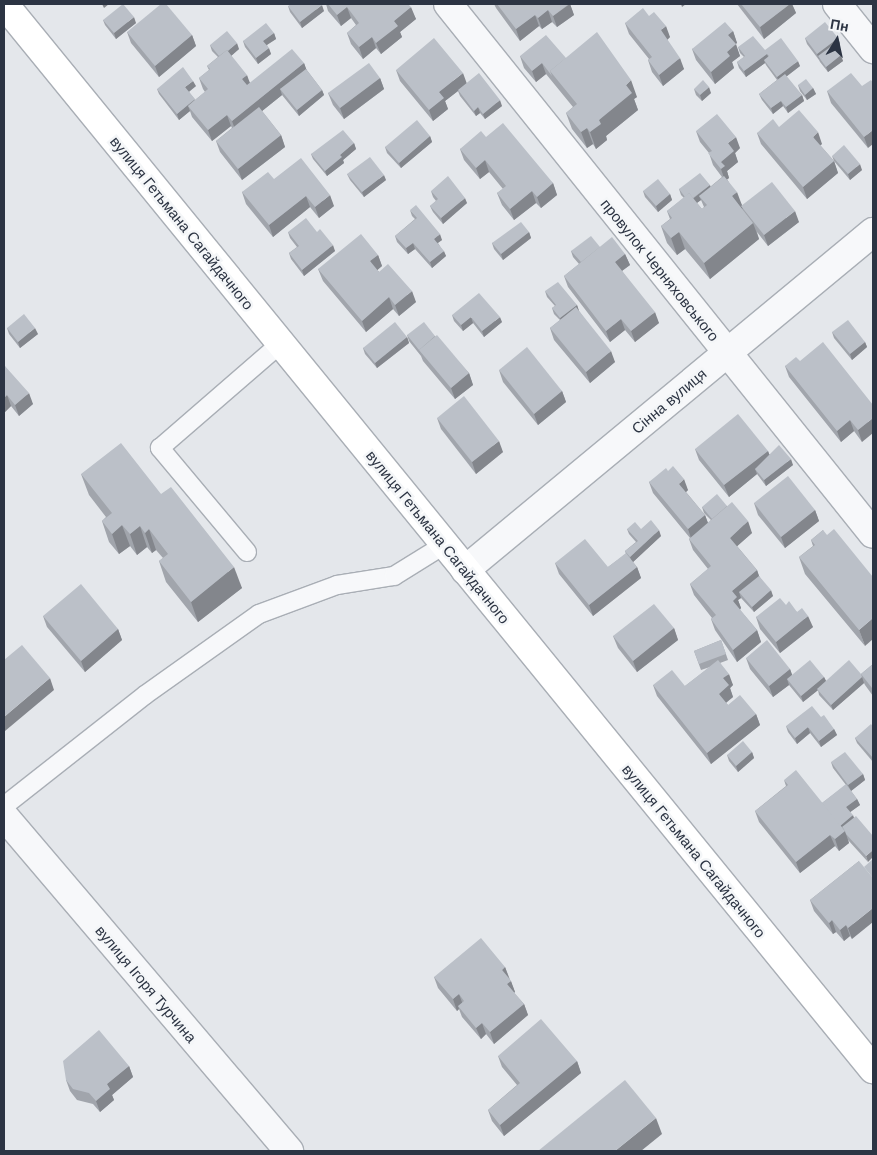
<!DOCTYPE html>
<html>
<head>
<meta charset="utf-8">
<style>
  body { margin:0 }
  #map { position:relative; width:877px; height:1155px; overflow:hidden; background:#e4e7eb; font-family:Arial,sans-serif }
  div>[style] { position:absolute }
  .roads { filter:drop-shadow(1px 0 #a9aeb5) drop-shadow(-1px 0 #a9aeb5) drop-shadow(0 1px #a9aeb5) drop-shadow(0 -1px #a9aeb5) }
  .lane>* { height:18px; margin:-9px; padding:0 9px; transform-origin:9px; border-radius:9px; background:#f7f8fa }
  .street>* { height:28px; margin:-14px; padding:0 14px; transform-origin:14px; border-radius:14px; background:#f7f8fa }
  .secondary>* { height:28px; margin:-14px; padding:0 14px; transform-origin:14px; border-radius:14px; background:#fff }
  .wall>* { inset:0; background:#a1a5ac }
  .shaded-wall>* { inset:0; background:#83868c }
  .building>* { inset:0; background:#bbc0c8 }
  span { translate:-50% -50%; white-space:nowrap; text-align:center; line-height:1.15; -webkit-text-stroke:5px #f4f6f8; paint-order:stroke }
  .street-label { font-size:15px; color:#2c3443 }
  .frame { position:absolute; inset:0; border:5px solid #2c3443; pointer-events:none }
  .north { position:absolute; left:812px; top:15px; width:50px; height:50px; -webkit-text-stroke:4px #f4f6f8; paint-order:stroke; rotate:10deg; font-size:14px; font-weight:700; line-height:20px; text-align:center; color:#2c3443 }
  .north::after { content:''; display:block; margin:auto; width:18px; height:22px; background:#2c3443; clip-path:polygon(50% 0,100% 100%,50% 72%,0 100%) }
</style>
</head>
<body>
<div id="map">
  <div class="roads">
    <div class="lane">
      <i style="left:247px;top:552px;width:136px;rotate:-129.9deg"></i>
      <i style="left:160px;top:448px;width:159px;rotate:-40.9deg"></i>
      <i style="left:4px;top:806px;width:179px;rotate:-38.2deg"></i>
      <i style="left:145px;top:695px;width:140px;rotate:-35.4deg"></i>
      <i style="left:259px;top:614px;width:83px;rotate:-20.4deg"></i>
      <i style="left:337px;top:585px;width:58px;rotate:-9deg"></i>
      <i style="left:394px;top:576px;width:59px;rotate:-31.8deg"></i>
    </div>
    <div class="street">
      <i style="left:448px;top:4px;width:679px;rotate:51.27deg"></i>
      <i style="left:837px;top:4px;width:58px;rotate:51.3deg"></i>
      <i style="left:465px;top:570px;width:530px;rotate:-39.64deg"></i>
      <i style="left:4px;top:816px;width:440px;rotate:49.6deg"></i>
    </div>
    <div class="secondary">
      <i style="left:4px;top:4px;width:1375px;rotate:50.79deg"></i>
    </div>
  </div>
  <div class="wall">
    <i style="clip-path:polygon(326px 4px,408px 4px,416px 19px,400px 32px,402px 37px,381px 54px,376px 48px,363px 59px,351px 44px,347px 33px,356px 25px,351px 18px,341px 26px,328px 11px)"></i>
    <i style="clip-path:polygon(494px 4px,570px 4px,574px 15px,557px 27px,552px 22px,542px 29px,539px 26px,520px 41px,496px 8px)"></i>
    <i style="clip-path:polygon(737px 4px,792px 4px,796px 13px,764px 39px)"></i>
    <i style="clip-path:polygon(288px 6px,324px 11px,302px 28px,290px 12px)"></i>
    <i style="clip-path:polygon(649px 16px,670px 37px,667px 40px,684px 69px,663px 86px,652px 72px,648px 60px,649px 59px,629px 34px,625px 23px)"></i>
    <i style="clip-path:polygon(103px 20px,136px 23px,116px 39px,105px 25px)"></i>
    <i style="clip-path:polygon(733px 31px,737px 43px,735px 44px,740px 56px,732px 62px,734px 68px,715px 84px,696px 60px,692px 49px)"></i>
    <i style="clip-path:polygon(127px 32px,192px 35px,196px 46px,159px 77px,131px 43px)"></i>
    <i style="clip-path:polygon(274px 33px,276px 39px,267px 45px,271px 54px,258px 64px,245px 47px,243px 41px)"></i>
    <i style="clip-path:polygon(805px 38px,838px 38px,840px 44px,835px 47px,843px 61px,828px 72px,820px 62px,819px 60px,807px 44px)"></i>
    <i style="clip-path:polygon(210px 45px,239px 49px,231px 56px,250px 83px,304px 63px,306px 69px,322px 90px,324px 95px,299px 116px,282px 95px,262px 111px,281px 135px,285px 147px,242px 180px,220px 152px,216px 141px,232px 128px,231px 126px,212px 141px,192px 117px,190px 111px,179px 120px,159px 94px,157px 89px,196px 86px,189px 92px,195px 100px,205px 92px,203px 89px,199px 78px,209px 70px,207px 66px,218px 57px,212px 51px)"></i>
    <i style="clip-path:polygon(738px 47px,765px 50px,800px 66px,786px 77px,802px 95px,804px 101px,788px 113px,783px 106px,773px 114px,762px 100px,759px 94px,777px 80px,766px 65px,765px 63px,746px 77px,739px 68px,737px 62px,744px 57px,740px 53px)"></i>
    <i style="clip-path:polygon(520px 56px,566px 58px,637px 97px,634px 99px,638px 110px,606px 136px,607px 140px,596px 149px,593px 144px,587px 148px,572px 129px,566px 113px,573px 107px,546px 74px,536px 82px,524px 68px)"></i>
    <i style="clip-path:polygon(396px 70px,466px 83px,502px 106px,485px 119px,480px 113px,476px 116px,460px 96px,458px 91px,445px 101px,448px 109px,433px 121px,400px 81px)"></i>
    <i style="clip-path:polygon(380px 78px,384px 89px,344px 119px,333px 105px,328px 93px)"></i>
    <i style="clip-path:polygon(798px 85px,813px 88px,816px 94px,807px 100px,800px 91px)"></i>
    <i style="clip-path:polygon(862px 86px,868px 148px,831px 103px,827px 91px)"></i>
    <i style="clip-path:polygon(694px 89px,711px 93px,702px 101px,696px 95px)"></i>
    <i style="clip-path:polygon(779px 127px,822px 144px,820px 145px,834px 161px,838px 173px,807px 199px,761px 144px,757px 133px)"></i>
    <i style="clip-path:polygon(evenodd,696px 131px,740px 148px,735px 153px,738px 162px,727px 171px,729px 178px,727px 179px,742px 205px,799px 222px,768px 246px,757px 232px,759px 239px,710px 279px,685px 249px,677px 255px,667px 243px,661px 226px,670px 219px,667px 211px,684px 198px,681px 195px,679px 189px,710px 185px,710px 187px,722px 177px,713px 165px,709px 153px,700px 142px,696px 131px,701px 200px,704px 207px,702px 209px,697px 203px,701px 200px)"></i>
    <i style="clip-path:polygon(430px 136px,432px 142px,401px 168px,387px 153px,385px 147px)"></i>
    <i style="clip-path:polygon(486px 137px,553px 183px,557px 195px,541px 208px,536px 203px,514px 220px,502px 205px,497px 193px,503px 189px,489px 172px,480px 179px,464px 160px,460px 149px)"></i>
    <i style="clip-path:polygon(354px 143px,356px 149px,343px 160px,344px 163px,327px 176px,313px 159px,311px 154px)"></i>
    <i style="clip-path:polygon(832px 156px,862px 170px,850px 180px,834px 161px)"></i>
    <i style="clip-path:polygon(347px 174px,386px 180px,364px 197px,350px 180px)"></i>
    <i style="clip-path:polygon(274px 179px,334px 206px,319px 218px,310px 207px,273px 237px,246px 204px,242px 192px)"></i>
    <i style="clip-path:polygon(431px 191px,467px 203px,443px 224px,433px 212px,430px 206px,436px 201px,433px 197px)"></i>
    <i style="clip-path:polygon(643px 191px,670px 194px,672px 200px,658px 212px,645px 197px)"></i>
    <i style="clip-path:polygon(410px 210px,442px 240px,438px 243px,446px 256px,432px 268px,415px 249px,408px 254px,397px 242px,395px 236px,415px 219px,412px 216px)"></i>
    <i style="clip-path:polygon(288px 232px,317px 232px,335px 251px,304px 276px,291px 259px,289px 253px,297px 247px,290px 238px)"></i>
    <i style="clip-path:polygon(529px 232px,531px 238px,503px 260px,494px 249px,492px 243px)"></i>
    <i style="clip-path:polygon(600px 247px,625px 254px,630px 265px,622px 271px,659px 323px,635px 342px,625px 330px,610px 342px,568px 287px,564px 276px,579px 264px,573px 257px,571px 251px)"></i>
    <i style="clip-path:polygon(378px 255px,382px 266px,377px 270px,416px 302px,399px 316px,393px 309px,366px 332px,323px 281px,318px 269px)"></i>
    <i style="clip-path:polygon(545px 291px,577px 305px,579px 311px,615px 362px,590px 383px,554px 340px,550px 328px,560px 320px,554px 314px,552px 308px,555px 306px,547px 297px)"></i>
    <i style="clip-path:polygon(452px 315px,502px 322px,484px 337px,473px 323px,463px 331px,454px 321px)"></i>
    <i style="clip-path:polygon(7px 328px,38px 334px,20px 348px,9px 334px)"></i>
    <i style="clip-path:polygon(832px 332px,865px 342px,867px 347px,852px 360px,834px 338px)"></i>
    <i style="clip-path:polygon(407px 335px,435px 336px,469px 373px,473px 385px,455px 399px,423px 361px,421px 356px,409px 341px)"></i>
    <i style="clip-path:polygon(407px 337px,409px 343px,377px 368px,365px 354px,363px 348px)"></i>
    <i style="clip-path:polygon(800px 361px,873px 405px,862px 442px,854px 431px,841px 442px,789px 377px,785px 366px)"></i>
    <i style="clip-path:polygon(4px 365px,33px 404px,19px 416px,11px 406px,4px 413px)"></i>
    <i style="clip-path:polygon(499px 370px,562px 391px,566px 402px,538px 425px,503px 382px)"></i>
    <i style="clip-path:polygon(437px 418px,503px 452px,476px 474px,441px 429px)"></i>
    <i style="clip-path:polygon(695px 449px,768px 451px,769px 454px,793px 465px,766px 486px,757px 474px,729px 497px,699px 460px)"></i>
    <i style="clip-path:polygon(668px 471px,688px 490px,686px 492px,705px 515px,708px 523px,711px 520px,704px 513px,702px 507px,727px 506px,752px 533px,737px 546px,757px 570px,759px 576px,773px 596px,754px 612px,741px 598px,738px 600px,741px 608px,740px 610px,757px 630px,761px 642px,737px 662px,715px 630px,711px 619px,712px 618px,694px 595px,690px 584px,708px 569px,693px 550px,689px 539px,690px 538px,653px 493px,649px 482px)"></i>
    <i style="clip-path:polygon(81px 474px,161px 494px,242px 588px,198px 622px,166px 582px,159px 561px,163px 558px,156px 550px,152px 553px,147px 547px,137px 555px,130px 546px,119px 554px,109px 542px,102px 521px,106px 517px,89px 495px)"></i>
    <i style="clip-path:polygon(754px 503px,815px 510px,819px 521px,785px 548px,758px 515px)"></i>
    <i style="clip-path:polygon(627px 529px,641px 529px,661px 536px,633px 562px,637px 567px,641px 578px,593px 616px,559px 574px,555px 563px,608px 567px,626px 554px,625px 551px,636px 542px,629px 534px)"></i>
    <i style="clip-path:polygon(823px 530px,865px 646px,805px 574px,799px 557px,813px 546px,811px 540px)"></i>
    <i style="clip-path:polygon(786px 605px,797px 612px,813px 627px,780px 653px,760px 629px,756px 617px)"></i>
    <i style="clip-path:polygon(43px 616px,118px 629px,122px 640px,85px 672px,47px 627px)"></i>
    <i style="clip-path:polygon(674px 628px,678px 640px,637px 672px,618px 648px,613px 636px)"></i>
    <i style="clip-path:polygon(721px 640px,728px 660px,720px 663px,733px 685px,730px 688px,733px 697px,726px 703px,728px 705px,756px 714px,760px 725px,711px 764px,657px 696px,653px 685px,685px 686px,710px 667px,701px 670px,694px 651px)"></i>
    <i style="clip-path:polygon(746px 658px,790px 669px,792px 675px,824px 677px,826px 681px,861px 674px,873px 664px,873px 696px,865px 685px,864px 683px,833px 710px,819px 695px,818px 690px,803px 702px,789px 685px,773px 697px,750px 669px)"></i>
    <i style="clip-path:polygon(786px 726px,834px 729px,837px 735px,821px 747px,810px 733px,797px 744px,788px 732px)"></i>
    <i style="clip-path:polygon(873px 727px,873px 762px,857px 743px,855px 738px)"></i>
    <i style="clip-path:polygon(752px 752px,754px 758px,738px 772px,729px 761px,727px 755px)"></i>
    <i style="clip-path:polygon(831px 762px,863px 774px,865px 780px,851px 791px,857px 799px,860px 805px,850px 812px,854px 818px,868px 862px,848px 840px,849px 843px,839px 851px,835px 846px,800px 873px,759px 822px,755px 811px,786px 786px,784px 780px,822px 803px,846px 785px,833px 768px)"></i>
    <i style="clip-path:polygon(859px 861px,852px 939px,850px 936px,844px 941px,836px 932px,833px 934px,814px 911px,810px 900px)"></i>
    <i style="clip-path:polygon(505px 967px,515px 992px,514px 993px,524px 1004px,528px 1015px,494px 1044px,486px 1034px,481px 1039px,462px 1017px,459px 1009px,457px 1011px,438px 988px,434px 977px)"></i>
    <i style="clip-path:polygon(498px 1056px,577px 1061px,581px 1073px,504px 1136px,492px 1121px,488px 1110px,517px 1085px,502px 1067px)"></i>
    <i style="clip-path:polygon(129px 1066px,133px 1077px,112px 1095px,114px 1100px,100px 1112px,93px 1104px,77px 1100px,70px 1091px,66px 1080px)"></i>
  </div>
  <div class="shaded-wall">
    <i style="clip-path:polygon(102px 4px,109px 4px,104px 8px)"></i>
    <i style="clip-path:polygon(570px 4px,574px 15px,557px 27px,553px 16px)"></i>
    <i style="clip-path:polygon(681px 4px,686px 4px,682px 7px)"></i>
    <i style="clip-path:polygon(790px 4px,792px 4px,796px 13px,764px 39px,760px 27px)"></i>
    <i style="clip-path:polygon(322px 5px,324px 11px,302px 28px,300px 22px)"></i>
    <i style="clip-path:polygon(347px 7px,351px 18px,341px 26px,337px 15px)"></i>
    <i style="clip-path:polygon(411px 7px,416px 19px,400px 32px,402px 37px,381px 54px,376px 43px,394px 21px)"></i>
    <i style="clip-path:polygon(548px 10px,552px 22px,542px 29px,538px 18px)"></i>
    <i style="clip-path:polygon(535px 15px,539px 26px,520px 41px,516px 29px)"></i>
    <i style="clip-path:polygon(134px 17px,136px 23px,116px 39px,114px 33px)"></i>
    <i style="clip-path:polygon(666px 26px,670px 37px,665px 42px,661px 30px)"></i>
    <i style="clip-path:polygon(733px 31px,737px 43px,732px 47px,728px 35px)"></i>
    <i style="clip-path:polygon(274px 33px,276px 39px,265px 46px,263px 41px)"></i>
    <i style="clip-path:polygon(192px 35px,196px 46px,159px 77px,155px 66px)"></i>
    <i style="clip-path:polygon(372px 37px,376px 48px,363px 59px,359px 47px)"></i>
    <i style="clip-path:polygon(838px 38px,840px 44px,820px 59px,818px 56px,819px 60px,817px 54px)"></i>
    <i style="clip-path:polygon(237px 43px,239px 49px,223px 63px,220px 57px)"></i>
    <i style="clip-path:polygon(736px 44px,740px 56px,732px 62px,734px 68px,715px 84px,711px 72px,727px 52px)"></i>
    <i style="clip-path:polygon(269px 48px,271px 54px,258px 64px,256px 58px)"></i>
    <i style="clip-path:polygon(767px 54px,769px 60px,764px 60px,765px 63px,746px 77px,744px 71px)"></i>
    <i style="clip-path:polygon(841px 55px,843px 61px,828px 72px,826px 67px)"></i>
    <i style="clip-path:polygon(680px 58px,684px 69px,663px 86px,659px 75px)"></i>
    <i style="clip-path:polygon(798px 61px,800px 66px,779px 82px,777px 77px)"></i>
    <i style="clip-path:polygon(304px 63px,308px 74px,280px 89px,282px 95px,236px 132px,232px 121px)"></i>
    <i style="clip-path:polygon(542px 63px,546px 74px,536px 82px,532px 71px)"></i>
    <i style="clip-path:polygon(463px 73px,467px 84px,445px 101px,448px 109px,433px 121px,429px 110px,439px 92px)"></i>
    <i style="clip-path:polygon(247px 75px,251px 86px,246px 90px,242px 79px)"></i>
    <i style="clip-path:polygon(380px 78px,384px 89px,344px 119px,340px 108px)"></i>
    <i style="clip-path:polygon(631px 80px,637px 97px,634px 99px,638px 110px,606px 136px,607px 140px,596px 149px,590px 132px,626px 85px)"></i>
    <i style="clip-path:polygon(193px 81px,196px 86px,187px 93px,185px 87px)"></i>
    <i style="clip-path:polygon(709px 87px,711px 93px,702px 101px,700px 95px)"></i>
    <i style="clip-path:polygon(813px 88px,816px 94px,807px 100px,805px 95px)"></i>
    <i style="clip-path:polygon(322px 90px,324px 95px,299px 116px,297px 110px)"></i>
    <i style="clip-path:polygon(802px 95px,804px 101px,788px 113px,786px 107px)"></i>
    <i style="clip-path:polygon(195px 99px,188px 106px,190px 111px,179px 120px,177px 114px)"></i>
    <i style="clip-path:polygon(500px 100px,502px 106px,485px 119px,483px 114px)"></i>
    <i style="clip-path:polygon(781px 101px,783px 106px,773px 114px,771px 108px)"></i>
    <i style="clip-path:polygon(478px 107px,480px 113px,476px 116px,474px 111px)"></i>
    <i style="clip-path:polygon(227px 115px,231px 126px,212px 141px,208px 130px)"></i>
    <i style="clip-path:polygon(587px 128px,593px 144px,587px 148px,581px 132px)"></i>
    <i style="clip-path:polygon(873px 130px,873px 144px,868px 148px,864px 137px)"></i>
    <i style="clip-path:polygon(818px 132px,822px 144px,817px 148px,813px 137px)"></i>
    <i style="clip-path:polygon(281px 135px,285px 147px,242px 180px,238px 169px)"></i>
    <i style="clip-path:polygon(430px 136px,432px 142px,401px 168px,399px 163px)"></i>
    <i style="clip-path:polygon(736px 137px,740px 148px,735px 153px,738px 162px,727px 171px,729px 178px,725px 181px,721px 169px,721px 162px,728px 143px)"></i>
    <i style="clip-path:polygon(354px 143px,356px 149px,343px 160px,344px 163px,327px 176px,325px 171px,340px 155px)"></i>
    <i style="clip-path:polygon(485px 160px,489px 172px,480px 179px,476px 168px)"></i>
    <i style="clip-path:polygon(834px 161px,838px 173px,807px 199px,803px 187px)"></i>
    <i style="clip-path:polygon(860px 164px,862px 170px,850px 180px,848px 174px)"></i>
    <i style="clip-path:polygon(384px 175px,386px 180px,364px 197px,362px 192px)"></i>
    <i style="clip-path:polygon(553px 183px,557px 195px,541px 208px,537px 197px)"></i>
    <i style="clip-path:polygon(710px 185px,712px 191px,699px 196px,701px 200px,691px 207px,689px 202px)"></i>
    <i style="clip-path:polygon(532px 191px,536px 203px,514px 220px,510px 209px)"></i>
    <i style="clip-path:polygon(737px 192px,743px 208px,742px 209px,732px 196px)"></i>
    <i style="clip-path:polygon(670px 194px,672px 200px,658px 212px,656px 206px)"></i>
    <i style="clip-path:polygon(330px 195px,334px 206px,319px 218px,315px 207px)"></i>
    <i style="clip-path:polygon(306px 196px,310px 207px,273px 237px,269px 225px)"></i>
    <i style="clip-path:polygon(465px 198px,467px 203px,443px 224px,441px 218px)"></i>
    <i style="clip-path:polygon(795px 211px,799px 222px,768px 246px,764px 235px)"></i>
    <i style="clip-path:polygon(753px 223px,759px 239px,710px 279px,704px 263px)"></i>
    <i style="clip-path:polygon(529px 232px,531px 238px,503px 260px,501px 254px)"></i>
    <i style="clip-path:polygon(679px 232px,685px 249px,677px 255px,671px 238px)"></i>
    <i style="clip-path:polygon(440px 234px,442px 240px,436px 244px,434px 239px)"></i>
    <i style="clip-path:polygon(413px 243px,415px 249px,408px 254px,406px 248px)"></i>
    <i style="clip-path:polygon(333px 245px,335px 251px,304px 276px,302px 270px)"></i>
    <i style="clip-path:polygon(444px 251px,446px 256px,432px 268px,430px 262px)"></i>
    <i style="clip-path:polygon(625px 254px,630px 265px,619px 273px,615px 262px)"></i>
    <i style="clip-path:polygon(378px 255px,382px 266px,374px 273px,370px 261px)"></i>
    <i style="clip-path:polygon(412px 291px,416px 302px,399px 316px,395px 305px)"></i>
    <i style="clip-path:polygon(389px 297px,393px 309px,366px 332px,362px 321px)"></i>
    <i style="clip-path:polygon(577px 305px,579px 311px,562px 324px,560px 318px)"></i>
    <i style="clip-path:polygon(655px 312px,659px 323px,635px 342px,631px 331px)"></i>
    <i style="clip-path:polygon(471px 317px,473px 323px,463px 331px,461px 325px)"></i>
    <i style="clip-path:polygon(500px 317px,502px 322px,484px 337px,482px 331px)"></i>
    <i style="clip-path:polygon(621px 319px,625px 330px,610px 342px,606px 331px)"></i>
    <i style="clip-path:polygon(35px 328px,38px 334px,20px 348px,18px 342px)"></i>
    <i style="clip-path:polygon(407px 337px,409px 343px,377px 368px,375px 363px)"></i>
    <i style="clip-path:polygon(865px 342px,867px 347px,852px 360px,850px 354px)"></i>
    <i style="clip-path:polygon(611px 351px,615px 362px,590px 383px,586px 372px)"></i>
    <i style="clip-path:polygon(469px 373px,473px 385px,455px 399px,451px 388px)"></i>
    <i style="clip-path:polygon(562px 391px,566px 402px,538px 425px,534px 414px)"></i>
    <i style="clip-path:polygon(29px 393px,33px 404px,19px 416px,15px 405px)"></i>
    <i style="clip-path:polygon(7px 395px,11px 406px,4px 413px,4px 398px)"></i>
    <i style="clip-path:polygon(873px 418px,873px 433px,862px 442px,858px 430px)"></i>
    <i style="clip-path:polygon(850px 420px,854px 431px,841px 442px,837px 431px)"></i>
    <i style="clip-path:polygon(499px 441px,503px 452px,476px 474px,472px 462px)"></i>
    <i style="clip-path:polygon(768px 451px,772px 462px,755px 469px,757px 474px,729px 497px,724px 485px)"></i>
    <i style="clip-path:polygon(791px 459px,793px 465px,766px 486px,764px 480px)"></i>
    <i style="clip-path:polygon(684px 479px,688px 490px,683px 495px,679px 484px)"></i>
    <i style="clip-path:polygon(815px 510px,819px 521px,785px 548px,781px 537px)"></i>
    <i style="clip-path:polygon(705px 515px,709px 526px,692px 541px,688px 529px)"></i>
    <i style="clip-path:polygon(748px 521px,752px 533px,734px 549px,730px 538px)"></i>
    <i style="clip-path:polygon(122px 525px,130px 546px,119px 554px,112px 534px)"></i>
    <i style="clip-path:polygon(140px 526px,147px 547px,137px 555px,130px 534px)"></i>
    <i style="clip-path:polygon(149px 529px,156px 550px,152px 553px,145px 533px)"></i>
    <i style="clip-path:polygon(659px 530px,661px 536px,632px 563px,630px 557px)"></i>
    <i style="clip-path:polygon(234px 567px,242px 588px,198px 622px,191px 602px)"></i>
    <i style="clip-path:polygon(637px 567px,641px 578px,593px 616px,589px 605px)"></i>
    <i style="clip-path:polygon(757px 570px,761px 582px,739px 592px,741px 598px,738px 600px,741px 608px,737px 612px,733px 601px,732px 591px)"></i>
    <i style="clip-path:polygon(771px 590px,773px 596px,754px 612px,752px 607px)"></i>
    <i style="clip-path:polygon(808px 616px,813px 627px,780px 653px,776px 642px)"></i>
    <i style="clip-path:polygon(873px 618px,873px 639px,865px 646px,859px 630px)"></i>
    <i style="clip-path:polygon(674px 628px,678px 640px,637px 672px,633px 661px)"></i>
    <i style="clip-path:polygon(118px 629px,122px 640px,85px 672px,81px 661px)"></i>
    <i style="clip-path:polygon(757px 630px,761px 642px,737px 662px,733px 650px)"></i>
    <i style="clip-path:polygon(790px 669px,794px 680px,787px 679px,789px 685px,773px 697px,769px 686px)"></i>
    <i style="clip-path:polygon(729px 674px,733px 685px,730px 688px,733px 697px,723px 705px,719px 694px,723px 678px)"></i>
    <i style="clip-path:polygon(824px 677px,827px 683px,803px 702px,801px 696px)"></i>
    <i style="clip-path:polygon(862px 677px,864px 683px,833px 710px,831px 705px)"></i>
    <i style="clip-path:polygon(50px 678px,54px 690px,5px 731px,4px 727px,4px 717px)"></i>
    <i style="clip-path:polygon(756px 714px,760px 725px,711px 764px,707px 753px)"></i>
    <i style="clip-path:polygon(808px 727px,810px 733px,797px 744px,795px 738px)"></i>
    <i style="clip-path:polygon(834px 729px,837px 735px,821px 747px,819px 741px)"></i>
    <i style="clip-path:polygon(752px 752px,754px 758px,738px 772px,736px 766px)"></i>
    <i style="clip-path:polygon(863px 774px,865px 780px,851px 791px,848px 785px)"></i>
    <i style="clip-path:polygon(857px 799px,860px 805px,849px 813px,846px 807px)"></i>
    <i style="clip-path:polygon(853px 815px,855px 821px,843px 831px,839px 827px)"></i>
    <i style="clip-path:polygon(845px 831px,849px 843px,839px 851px,835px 839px)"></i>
    <i style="clip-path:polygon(830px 835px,835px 846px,800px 873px,796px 862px)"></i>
    <i style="clip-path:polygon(873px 850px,873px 857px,868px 862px,866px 856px)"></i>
    <i style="clip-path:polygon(873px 908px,873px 922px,852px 939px,848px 928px)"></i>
    <i style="clip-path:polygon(832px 920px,836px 932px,833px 934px,829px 923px)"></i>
    <i style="clip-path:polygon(846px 925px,850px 936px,844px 941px,840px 930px)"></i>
    <i style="clip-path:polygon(505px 967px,509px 978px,502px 970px)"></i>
    <i style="clip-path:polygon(511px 981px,515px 992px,511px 995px,507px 984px)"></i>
    <i style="clip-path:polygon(459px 994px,463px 1005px,458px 1006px,459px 1009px,457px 1011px,453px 999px)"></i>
    <i style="clip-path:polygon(524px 1004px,528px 1015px,494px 1044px,490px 1032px)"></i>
    <i style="clip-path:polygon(482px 1023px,486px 1034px,481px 1039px,476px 1028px)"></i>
    <i style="clip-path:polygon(577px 1061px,581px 1073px,504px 1136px,500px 1125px)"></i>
    <i style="clip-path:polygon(129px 1066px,133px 1077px,112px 1095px,114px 1100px,100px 1112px,96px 1101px,107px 1084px)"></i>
    <i style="clip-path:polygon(656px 1118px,662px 1134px,641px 1151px,615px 1151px)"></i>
  </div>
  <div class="building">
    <i style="clip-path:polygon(123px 4px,134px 17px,114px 33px,103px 20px)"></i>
    <i style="clip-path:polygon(161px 4px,166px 4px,192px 35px,155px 66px,127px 32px)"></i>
    <i style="clip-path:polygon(291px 4px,321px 4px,322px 5px,300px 22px,288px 6px)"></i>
    <i style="clip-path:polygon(328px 4px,408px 4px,411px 7px,394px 21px,398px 26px,376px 43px,372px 37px,359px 47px,347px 33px,359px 23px,347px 7px,337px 15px)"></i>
    <i style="clip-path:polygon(497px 4px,569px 4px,553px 16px,548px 10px,538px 18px,535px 15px,516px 29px)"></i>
    <i style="clip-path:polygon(741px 4px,790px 4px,760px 27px)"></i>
    <i style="clip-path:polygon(643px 8px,649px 16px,654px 12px,666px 26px,661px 30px,680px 58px,659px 75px,648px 60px,652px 57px,625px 23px)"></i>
    <i style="clip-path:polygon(725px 22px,733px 31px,728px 35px,736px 44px,727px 52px,730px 56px,711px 72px,692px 49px)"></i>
    <i style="clip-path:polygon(825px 22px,838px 38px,817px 54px,805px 38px)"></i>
    <i style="clip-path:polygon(266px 23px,274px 33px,263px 41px,269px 48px,256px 58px,243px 41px)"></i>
    <i style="clip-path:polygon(227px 31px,237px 43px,228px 51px,227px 50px,219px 56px,210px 45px)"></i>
    <i style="clip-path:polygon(597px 32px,631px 80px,626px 85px,632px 93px,599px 120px,601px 124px,590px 132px,587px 128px,581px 132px,566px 113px,577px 104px,550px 71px)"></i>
    <i style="clip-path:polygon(546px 35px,566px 58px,550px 71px,552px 76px,542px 63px,532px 71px,520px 56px)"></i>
    <i style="clip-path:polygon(753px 36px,765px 50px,781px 38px,798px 61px,777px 77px,764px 60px,769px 56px,767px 54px,744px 71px,737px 62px,745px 56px,738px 47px)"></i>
    <i style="clip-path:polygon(434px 38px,463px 73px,439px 92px,444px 98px,429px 110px,396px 70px)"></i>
    <i style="clip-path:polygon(833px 45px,841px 55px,826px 67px,818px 56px)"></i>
    <i style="clip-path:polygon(292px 49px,304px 63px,232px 121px,227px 115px,208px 130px,188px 106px,208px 89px,199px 78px,210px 69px,207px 66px,227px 50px,247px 75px,242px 79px,247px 85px)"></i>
    <i style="clip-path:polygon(369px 63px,380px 78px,340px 108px,328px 93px)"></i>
    <i style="clip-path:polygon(183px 67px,193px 81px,185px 87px,195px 99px,177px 114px,157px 89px)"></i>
    <i style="clip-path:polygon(306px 69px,322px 90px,297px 110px,280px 89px)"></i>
    <i style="clip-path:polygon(479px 73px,500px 100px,483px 114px,478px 107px,474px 111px,458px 90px)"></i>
    <i style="clip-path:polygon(851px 73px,862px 86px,871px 80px,873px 83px,873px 130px,864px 137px,827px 91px)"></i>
    <i style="clip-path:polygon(785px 74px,802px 95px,786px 107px,781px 101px,771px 108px,759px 94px)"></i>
    <i style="clip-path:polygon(806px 79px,813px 88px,805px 95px,798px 85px)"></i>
    <i style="clip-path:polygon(703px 80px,709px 87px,700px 95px,694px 89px)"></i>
    <i style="clip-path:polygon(259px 107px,281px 135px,238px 169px,216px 141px)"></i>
    <i style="clip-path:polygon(799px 110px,818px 132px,813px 137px,834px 161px,803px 187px,757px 133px,773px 119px,779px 127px)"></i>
    <i style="clip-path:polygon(717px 114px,736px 137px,728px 143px,734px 151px,721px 162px,725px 166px,721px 169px,708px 153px,712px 151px,696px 131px)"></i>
    <i style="clip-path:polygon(417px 120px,430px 136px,399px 163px,385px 147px)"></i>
    <i style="clip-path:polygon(503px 123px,553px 183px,537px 197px,532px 191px,510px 209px,497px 193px,506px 186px,485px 160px,476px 168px,460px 149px,481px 131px,486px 137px)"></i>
    <i style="clip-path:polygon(343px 130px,354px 143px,340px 155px,342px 157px,325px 171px,311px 154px)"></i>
    <i style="clip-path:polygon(844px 145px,860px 164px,848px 174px,832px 156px)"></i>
    <i style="clip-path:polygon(370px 157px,384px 175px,362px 192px,347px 174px)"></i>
    <i style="clip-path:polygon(301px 158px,330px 195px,315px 207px,306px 196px,269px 225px,242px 192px,268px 172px,274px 179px)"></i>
    <i style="clip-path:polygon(700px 173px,710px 185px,693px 198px,689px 193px,685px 197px,679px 189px)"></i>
    <i style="clip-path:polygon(448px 176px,465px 198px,441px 218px,430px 206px,438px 199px,431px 191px)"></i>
    <i style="clip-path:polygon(724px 176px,737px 192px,732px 196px,753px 223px,704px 263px,679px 232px,671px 238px,661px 226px,672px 218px,667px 211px,689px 193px,702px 209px,707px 205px,699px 196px)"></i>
    <i style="clip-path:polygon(658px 179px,670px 194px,656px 206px,643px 191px)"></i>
    <i style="clip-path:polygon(772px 182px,795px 211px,764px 235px,741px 206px)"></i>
    <i style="clip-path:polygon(416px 205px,440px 234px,434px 239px,444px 251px,430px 262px,413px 243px,406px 248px,395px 236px,417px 218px,410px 210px)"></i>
    <i style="clip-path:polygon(306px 218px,317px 232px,320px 229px,333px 245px,302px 270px,289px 253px,299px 246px,288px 232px)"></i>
    <i style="clip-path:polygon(521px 222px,529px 232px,501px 254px,492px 243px)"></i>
    <i style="clip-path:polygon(361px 234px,378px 255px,370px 261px,379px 272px,388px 264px,412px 291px,395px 305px,389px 297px,362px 321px,318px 269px)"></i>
    <i style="clip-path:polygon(591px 236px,600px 247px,581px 262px,571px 251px)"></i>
    <i style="clip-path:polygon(612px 237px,625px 254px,615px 262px,655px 312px,631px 331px,621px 319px,606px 331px,564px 276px)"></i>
    <i style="clip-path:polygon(558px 282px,577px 305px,560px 318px,552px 308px,556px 305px,545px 291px)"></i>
    <i style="clip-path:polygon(479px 293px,500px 317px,482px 331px,471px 317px,461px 325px,452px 315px)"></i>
    <i style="clip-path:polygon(576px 307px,611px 351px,586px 372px,550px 328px)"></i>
    <i style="clip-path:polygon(24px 314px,35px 328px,18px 342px,7px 328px)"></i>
    <i style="clip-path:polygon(848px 320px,865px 342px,850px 354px,832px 332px)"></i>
    <i style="clip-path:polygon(395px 322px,407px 337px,375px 363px,363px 348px)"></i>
    <i style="clip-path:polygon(424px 322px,435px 336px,419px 350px,407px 335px)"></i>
    <i style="clip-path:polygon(437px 335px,469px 373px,451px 388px,419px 350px)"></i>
    <i style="clip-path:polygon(823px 342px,873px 405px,873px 418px,858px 430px,850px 420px,837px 431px,785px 366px,796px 357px,800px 361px)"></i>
    <i style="clip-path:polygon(527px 347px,562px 391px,534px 414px,499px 370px)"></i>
    <i style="clip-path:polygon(4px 365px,29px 393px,15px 405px,7px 395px,4px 398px)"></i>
    <i style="clip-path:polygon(464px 396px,499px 441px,472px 462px,437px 418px)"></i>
    <i style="clip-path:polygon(738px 414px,768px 451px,724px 485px,695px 449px)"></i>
    <i style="clip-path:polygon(121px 443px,161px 494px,171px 487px,234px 567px,191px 602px,159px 561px,168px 554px,149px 529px,145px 533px,140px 526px,130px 534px,122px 525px,112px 534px,102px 521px,112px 513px,81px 474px)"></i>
    <i style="clip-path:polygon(779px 445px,791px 459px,764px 480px,755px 469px)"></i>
    <i style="clip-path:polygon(673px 466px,684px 479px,679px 484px,705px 515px,688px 529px,649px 482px,666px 468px,668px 471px)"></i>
    <i style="clip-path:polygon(788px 476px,815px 510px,781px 537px,754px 503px)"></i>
    <i style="clip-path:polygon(717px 494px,727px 506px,712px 519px,702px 507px)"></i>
    <i style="clip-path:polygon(732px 502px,748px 521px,730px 538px,757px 570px,732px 591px,737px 597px,733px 601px,757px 630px,733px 650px,711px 619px,716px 615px,690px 584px,711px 566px,689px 539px)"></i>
    <i style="clip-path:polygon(651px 520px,659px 530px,630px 557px,625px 551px,638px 541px,627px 529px,635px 522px,641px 529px)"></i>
    <i style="clip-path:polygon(834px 529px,873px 577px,873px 618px,859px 630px,799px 557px,815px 545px,811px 540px,823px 530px,827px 535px)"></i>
    <i style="clip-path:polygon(585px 539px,608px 567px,626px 553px,637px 567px,589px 605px,555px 563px)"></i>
    <i style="clip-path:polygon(759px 576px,771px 590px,752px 607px,739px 592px)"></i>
    <i style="clip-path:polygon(81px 584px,118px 629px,81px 661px,43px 616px)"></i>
    <i style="clip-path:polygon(780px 598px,786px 605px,789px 601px,797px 612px,802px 608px,808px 616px,776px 642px,756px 617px)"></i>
    <i style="clip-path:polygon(654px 604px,674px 628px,633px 661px,613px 636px)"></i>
    <i style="clip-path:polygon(721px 640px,726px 654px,699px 664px,694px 651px)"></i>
    <i style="clip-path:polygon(767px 640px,790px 669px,769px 686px,746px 658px)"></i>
    <i style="clip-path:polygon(22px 645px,50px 678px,4px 717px,4px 660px)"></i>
    <i style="clip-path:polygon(718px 660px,729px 674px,723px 678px,729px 685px,719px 694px,728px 705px,740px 695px,756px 714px,707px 753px,653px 685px,672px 670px,685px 686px)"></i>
    <i style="clip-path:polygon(810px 660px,824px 677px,801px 696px,787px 679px)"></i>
    <i style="clip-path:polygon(849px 660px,861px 674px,862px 677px,831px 705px,817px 689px)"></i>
    <i style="clip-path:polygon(873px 664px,873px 687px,872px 688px,861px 674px)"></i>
    <i style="clip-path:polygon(812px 706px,821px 717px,824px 715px,834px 729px,819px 741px,808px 727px,795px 738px,786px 726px)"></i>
    <i style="clip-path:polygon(871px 724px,873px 727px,873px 758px,855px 738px)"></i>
    <i style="clip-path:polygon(743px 741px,752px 752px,736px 766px,727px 755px)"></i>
    <i style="clip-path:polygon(845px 752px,863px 774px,848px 785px,831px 762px)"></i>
    <i style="clip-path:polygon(796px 770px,845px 831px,835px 839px,830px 835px,796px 862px,755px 811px,788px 785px,784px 780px)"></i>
    <i style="clip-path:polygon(846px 784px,857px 799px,846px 807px,853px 815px,840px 826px,822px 803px)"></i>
    <i style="clip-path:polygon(856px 816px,873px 836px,873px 850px,866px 856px,846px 834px,845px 831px,842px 827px)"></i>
    <i style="clip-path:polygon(873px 859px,873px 878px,864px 867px)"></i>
    <i style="clip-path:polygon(859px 861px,873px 878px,873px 908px,848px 928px,846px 925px,840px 930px,832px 920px,829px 923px,810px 900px)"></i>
    <i style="clip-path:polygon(481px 938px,505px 967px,502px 970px,511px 981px,507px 984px,524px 1004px,490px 1032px,482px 1023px,476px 1028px,458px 1006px,464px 1001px,459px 994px,453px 999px,434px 977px)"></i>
    <i style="clip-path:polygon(541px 1019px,577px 1061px,500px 1125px,488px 1110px,520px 1083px,498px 1056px)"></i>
    <i style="clip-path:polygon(99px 1030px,129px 1066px,107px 1084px,110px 1089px,96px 1101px,89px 1093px,73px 1089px,66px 1080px,63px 1061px)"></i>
    <i style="clip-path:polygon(625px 1080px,656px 1118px,615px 1151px,538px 1151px)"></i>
  </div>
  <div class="street-label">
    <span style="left:182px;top:223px;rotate:51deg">вулиця Гетьмана Сагайдачного</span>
    <span style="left:660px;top:270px;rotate:51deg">провулок Черняховського</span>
    <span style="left:669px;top:401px;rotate:-40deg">Сінна вулиця</span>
    <span style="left:438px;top:537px;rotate:51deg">вулиця Гетьмана Сагайдачного</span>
    <span style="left:694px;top:851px;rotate:51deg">вулиця Гетьмана Сагайдачного</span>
    <span style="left:146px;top:984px;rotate:50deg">вулиця Ігоря Турчина</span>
  </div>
  <div class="frame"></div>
  <div class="north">Пн</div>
</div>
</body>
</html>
